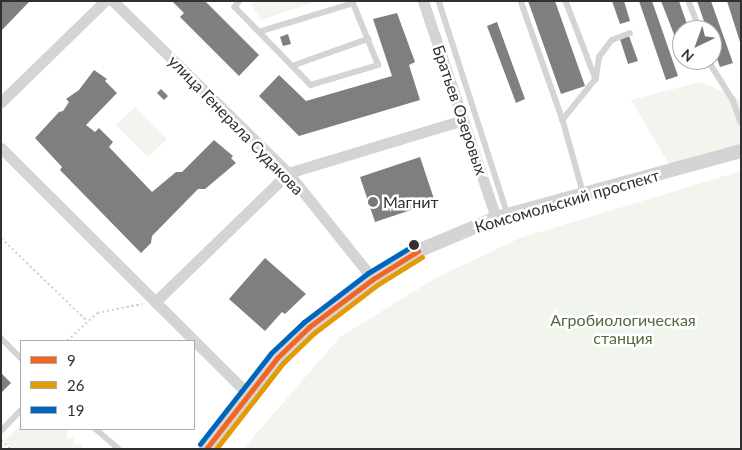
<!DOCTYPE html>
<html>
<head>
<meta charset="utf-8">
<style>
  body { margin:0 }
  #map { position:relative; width:742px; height:450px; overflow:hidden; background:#fff; font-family:Lato,sans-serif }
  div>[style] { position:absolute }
  .green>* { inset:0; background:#f1f5ed }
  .building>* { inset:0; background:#7f7f7f }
  .path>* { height:2px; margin-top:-1px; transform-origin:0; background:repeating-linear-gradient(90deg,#d4d4d4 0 2.5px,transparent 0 5px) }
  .service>* { height:5.5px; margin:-2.75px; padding:0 2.75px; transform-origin:2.75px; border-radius:2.75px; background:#d4d4d4 }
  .minor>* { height:11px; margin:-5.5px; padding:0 5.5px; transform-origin:5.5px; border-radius:5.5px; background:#d4d4d4 }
  .tertiary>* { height:14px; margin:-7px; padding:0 7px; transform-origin:7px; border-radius:7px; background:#d4d4d4 }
  .bus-1>* { height:5px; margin:-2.5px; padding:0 2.5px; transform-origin:2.5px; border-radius:2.5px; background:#f26522 }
  .bus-2>* { height:5px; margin:-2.5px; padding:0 2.5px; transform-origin:2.5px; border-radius:2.5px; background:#e39a05 }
  .bus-3>* { height:5px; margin:-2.5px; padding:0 2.5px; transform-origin:2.5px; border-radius:2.5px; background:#0065bd }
  .dots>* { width:14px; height:14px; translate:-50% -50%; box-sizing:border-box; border:2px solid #fff; border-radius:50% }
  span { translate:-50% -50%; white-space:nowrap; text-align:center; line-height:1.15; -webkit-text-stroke:5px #fff; paint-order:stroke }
  .street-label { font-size:16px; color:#303030 }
  .poi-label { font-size:16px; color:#303030 }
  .left { translate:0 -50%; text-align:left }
  .park-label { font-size:16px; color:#536a3f }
  .frame { position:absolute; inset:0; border:2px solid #303030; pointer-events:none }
  .legend { position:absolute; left:20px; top:340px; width:175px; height:90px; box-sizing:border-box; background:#fff; border:1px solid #acacac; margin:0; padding:6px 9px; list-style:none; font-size:15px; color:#303030 }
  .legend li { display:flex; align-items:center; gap:10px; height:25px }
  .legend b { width:25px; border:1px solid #acacac }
  .north { position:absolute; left:672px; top:20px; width:50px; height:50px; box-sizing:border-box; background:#fff; border:1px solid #acacac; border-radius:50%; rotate:222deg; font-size:14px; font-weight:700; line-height:20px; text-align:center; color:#303030 }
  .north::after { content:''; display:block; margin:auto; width:18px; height:22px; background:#787878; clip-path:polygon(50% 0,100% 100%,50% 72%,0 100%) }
</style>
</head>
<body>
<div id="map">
  <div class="green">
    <i style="clip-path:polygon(256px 1px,317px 1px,261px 20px,251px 5px)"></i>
    <i style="clip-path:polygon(701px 82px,741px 99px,741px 145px,670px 166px,631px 100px)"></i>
    <i style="clip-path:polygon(135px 107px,167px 139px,148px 157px,116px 125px)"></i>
    <i style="clip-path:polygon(741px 171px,741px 449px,243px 449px,340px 337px,434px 279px,520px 238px)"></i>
    <i style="clip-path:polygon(21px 425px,21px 429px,75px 429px,67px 430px,67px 438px,74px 438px,74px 445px,82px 444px,82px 449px,14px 449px,4px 441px)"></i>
  </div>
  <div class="building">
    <i style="clip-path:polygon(1px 1px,29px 2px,1px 31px)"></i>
    <i style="clip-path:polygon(172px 1px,205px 1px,259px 55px,239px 76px,180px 17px,184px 13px)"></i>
    <i style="clip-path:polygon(528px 1px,555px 1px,585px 86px,561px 94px)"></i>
    <i style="clip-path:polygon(612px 1px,624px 1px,630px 21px,620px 24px)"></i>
    <i style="clip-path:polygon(639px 1px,652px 1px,678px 76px,666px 80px)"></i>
    <i style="clip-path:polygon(661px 1px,679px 1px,689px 30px,682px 30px,682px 55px)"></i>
    <i style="clip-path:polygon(697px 1px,711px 1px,733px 63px,720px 67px,712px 44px,712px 30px,707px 30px)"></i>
    <i style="clip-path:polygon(727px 1px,741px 1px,741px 42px,740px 42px)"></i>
    <i style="clip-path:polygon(397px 13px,415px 62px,409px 65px,420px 100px,299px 136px,259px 96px,279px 75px,306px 101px,392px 76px,373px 19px)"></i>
    <i style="clip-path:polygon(497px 22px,525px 99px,516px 103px,487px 26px)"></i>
    <i style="clip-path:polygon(288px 34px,291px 44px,283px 46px,280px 37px)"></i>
    <i style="clip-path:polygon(629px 36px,638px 61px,628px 64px,620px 39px)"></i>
    <i style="clip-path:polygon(94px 70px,107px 79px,105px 81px,117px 93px,86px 125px,95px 132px,99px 128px,113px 142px,109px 147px,152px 192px,176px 172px,182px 172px,214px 140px,233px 156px,231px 158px,236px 163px,205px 189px,198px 189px,152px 236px,151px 243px,141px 253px,60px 170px,62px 167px,35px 138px,59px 112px,63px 111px,69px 102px,66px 99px,79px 90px)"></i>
    <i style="clip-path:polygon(161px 89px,168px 96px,164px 100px,157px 93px)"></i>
    <i style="clip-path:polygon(420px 157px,435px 202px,375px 222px,360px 177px)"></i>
    <i style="clip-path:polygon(265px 258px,306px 294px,285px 314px,282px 312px,265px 331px,229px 299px)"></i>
    <i style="clip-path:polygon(1px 373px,11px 383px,1px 393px)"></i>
  </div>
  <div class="path">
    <i style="left:1px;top:238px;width:120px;rotate:44deg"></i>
    <i style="left:67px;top:341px;width:41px;rotate:-43deg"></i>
    <i style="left:97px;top:313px;width:46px;rotate:-11.3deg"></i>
    <i style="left:1px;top:440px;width:13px;rotate:42deg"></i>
  </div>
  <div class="service">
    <i style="left:240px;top:1px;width:8px;rotate:130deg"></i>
    <i style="left:235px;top:7px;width:109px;rotate:45.7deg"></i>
    <i style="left:311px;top:85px;width:70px;rotate:-16.6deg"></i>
    <i style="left:378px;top:65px;width:69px;rotate:-112.1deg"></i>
    <i style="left:439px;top:1px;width:225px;rotate:72.1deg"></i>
    <i style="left:521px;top:1px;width:126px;rotate:70.6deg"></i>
    <i style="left:566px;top:1px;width:84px;rotate:69deg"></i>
    <i style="left:596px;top:79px;width:53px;rotate:128.8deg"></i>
    <i style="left:563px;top:120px;width:78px;rotate:74.4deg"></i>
    <i style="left:689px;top:1px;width:31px;rotate:69deg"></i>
    <i style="left:259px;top:32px;width:98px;rotate:-17.1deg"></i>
    <i style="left:708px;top:60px;width:47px;rotate:58deg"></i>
    <i style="left:733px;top:100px;width:23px;rotate:70deg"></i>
    <i style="left:292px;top:66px;width:81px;rotate:-19.6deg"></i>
    <i style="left:596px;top:77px;width:20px;rotate:-81deg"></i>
    <i style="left:599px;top:57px;width:21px;rotate:-53deg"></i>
    <i style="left:612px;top:40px;width:19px;rotate:-21deg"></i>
    <i style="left:1px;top:338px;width:28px;rotate:45deg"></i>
    <i style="left:96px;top:429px;width:30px;rotate:41deg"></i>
    <i style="left:1px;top:431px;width:29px;rotate:-46deg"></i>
  </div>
  <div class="minor">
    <i style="left:113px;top:1px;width:245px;rotate:44.5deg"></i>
    <i style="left:288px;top:173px;width:136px;rotate:51.3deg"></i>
    <i style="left:423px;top:1px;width:229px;rotate:71.4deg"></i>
    <i style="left:1px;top:102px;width:145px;rotate:-44.2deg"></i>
    <i style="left:1px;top:148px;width:349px;rotate:44.9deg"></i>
    <i style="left:155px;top:302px;width:185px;rotate:-44.1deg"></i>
    <i style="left:288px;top:173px;width:183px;rotate:-16.8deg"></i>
  </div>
  <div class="tertiary">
    <i style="left:206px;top:449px;width:115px;rotate:-52deg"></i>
    <i style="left:277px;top:358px;width:45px;rotate:-44.1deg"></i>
    <i style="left:309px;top:327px;width:80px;rotate:-36.9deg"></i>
    <i style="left:373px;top:279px;width:53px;rotate:-31.9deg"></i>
    <i style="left:418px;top:251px;width:85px;rotate:-22.9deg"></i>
    <i style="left:496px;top:218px;width:254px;rotate:-15.3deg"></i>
  </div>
  <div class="bus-1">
    <i style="left:206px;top:449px;width:115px;rotate:-52deg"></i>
    <i style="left:277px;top:358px;width:45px;rotate:-44.1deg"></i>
    <i style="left:309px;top:327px;width:80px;rotate:-36.9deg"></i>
    <i style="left:373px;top:279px;width:53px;rotate:-31.9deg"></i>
  </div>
  <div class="bus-2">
    <i style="left:216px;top:449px;width:109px;rotate:-52.1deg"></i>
    <i style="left:283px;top:363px;width:43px;rotate:-44.1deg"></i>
    <i style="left:314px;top:333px;width:79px;rotate:-37.3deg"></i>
    <i style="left:377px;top:285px;width:53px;rotate:-31.9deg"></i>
  </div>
  <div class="bus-3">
    <i style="left:200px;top:444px;width:115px;rotate:-52deg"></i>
    <i style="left:271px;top:353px;width:45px;rotate:-43.2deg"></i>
    <i style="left:304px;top:322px;width:81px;rotate:-37.4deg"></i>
    <i style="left:368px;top:273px;width:54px;rotate:-31.3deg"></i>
  </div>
  <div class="dots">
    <i style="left:373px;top:202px;background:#787878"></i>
    <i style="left:414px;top:245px;background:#303030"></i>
  </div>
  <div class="street-label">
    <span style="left:460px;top:110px;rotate:71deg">Братьев Озеровых</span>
    <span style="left:236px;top:125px;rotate:46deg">улица Генерала Судакова</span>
    <span style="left:567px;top:201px;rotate:-16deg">Комсомольский проспект</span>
  </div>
  <div class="poi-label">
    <span class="left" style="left:383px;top:202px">Магнит</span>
  </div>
  <div class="park-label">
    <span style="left:623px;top:329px">Агробиологическая<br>станция</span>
  </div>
  <div class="frame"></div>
  <ul class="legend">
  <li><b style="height:6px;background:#f26522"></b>9</li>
  <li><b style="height:6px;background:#e39a05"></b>26</li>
  <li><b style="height:6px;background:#0065bd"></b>19</li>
  </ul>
  <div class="north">N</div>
</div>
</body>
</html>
